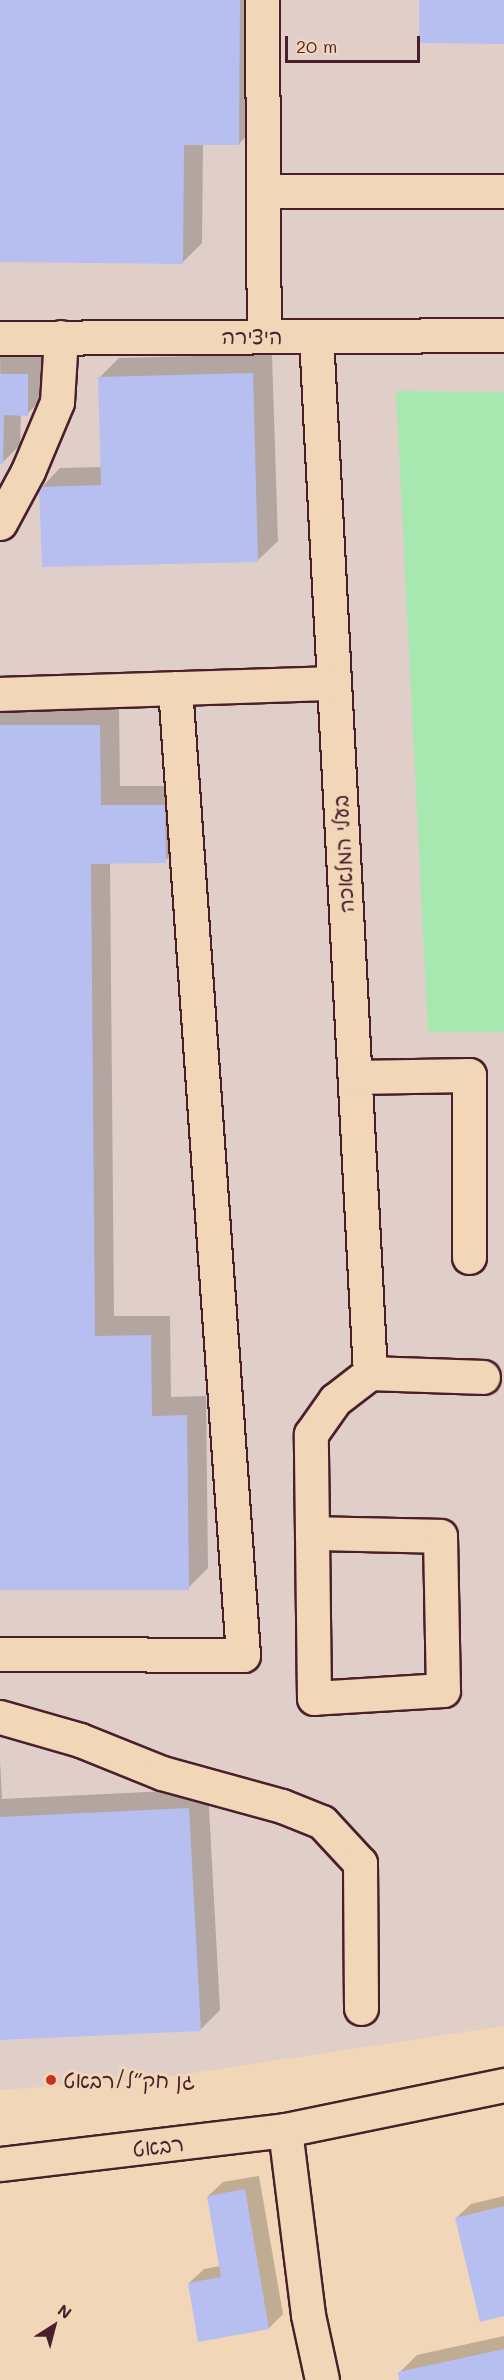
<!DOCTYPE html>
<html>
<head>
<meta charset="utf-8">
<style>
  body { margin:0 }
  #map { position:relative; width:504px; height:2380px; overflow:hidden; background:#f1d6b8; font-family:Mali,"Playpen Sans Hebrew",sans-serif }
  div>[style] { position:absolute }
  .built>* { inset:0; background:#e0cfc9 }
  .green>* { inset:0; background:#a7e8b1 }
  .shadow>* { inset:0; background:#0003 }
  .building>* { inset:0; background:#b7bff0 }
  .roads { filter:drop-shadow(2px 0 #4a1f2b) drop-shadow(-2px 0 #4a1f2b) drop-shadow(0 2px #4a1f2b) drop-shadow(0 -2px #4a1f2b) }
  .minor>* { height:33px; margin:-16.5px; padding:0 16.5px; transform-origin:16.5px; border-radius:16.5px; background:#f1d6b8 }
  .dots>* { width:16px; height:16px; translate:-50% -50%; box-sizing:border-box; border:3px solid #f1d6b8; border-radius:50% }
  span { translate:-50% -50%; white-space:nowrap; text-align:center; line-height:1.15; -webkit-text-stroke:6px #f1d6b8; paint-order:stroke }
  .street-label { font-size:21px; color:#4a1f2b }
  .poi-label { font-size:21px; color:#4a1f2b }
  .left { translate:0 -50%; text-align:left }
  .north { position:absolute; left:24px; top:2296px; width:60px; height:60px; -webkit-text-stroke:4px #f1d6b8; paint-order:stroke; rotate:36deg; font-size:16px; font-weight:700; line-height:24px; text-align:center; color:#4a1f2b }
  .north::after { content:''; display:block; margin:auto; width:21px; height:27px; background:#4a1f2b; clip-path:polygon(50% 0,100% 100%,50% 72%,0 100%) }
  .scale { position:absolute; left:285px; top:36px; width:135px; height:27px; box-sizing:border-box; border:3px solid #4a1f2b; border-top:0; padding-left:8px; font-size:18px; line-height:21px; white-space:nowrap; color:#4a1f2b; -webkit-text-stroke:4px #f1d6b8; paint-order:stroke }
</style>
</head>
<body>
<div id="map">
  <div class="built">
    <i style="clip-path:polygon(0 0,504px 0,504px 2026px,153px 2079px,0 2090px)"></i>
  </div>
  <div class="green">
    <i style="clip-path:polygon(396px 391px,504px 392px,504px 1032px,428px 1032px)"></i>
  </div>
  <div class="shadow">
    <i style="clip-path:polygon(0 0,259px 0,258px 124px,239px 144px,203px 144px,202px 243px,183px 262px,0 261px)"></i>
    <i style="clip-path:polygon(272px 354px,278px 541px,258px 560px,41px 488px,60px 468px,102px 467px,99px 378px,119px 358px)"></i>
    <i style="clip-path:polygon(0 356px,46px 357px,45px 396px,27px 414px,21px 414px,20px 445px,2px 463px)"></i>
    <i style="clip-path:polygon(119px 705px,120px 786px,184px 786px,185px 842px,165px 861px,110px 862px,114px 1316px,170px 1316px,171px 1397px,206px 1396px,208px 1568px,188px 1588px,0 1589px,0 706px)"></i>
    <i style="clip-path:polygon(0 1759px,2px 1799px,208px 1789px,220px 2010px,201px 2029px,0 2039px)"></i>
    <i style="clip-path:polygon(259px 2176px,283px 2314px,269px 2328px,189px 2283px,204px 2269px,220px 2266px,208px 2196px,223px 2182px)"></i>
    <i style="clip-path:polygon(504px 2196px,504px 2315px,456px 2218px,471px 2204px)"></i>
    <i style="clip-path:polygon(504px 2336px,504px 2380px,401px 2380px,399px 2373px,417px 2355px)"></i>
  </div>
  <div class="building">
    <i style="clip-path:polygon(0 0,240px 0,239px 145px,184px 145px,183px 264px,0 262px)"></i>
    <i style="clip-path:polygon(419px 0,504px 0,504px 44px,419px 43px)"></i>
    <i style="clip-path:polygon(253px 373px,258px 562px,42px 567px,39px 487px,101px 485px,98px 377px)"></i>
    <i style="clip-path:polygon(0 374px,28px 374px,28px 416px,4px 415px,3px 464px,0 464px)"></i>
    <i style="clip-path:polygon(0 725px,100px 725px,101px 805px,165px 805px,166px 863px,91px 864px,95px 1336px,151px 1335px,152px 1416px,187px 1415px,189px 1590px,0 1590px)"></i>
    <i style="clip-path:polygon(189px 1808px,201px 2031px,0 2040px,0 1817px)"></i>
    <i style="clip-path:polygon(245px 2189px,269px 2329px,198px 2342px,188px 2283px,221px 2277px,207px 2196px)"></i>
    <i style="clip-path:polygon(504px 2206px,504px 2316px,480px 2322px,455px 2218px)"></i>
    <i style="clip-path:polygon(504px 2349px,504px 2380px,399px 2380px,398px 2372px)"></i>
  </div>
  <div class="roads">
    <div class="minor">
      <i style="left:262px;top:0;width:336px;rotate:89.7deg"></i>
      <i style="left:263px;top:191px;width:241px"></i>
      <i style="left:316px;top:336px;width:1038px;rotate:87.02deg"></i>
      <i style="left:0;top:338px;width:504px;rotate:-0.34deg"></i>
      <i style="left:0;top:523px;width:59px;rotate:-61.7deg"></i>
      <i style="left:28px;top:471px;width:75px;rotate:-67.2deg"></i>
      <i style="left:57px;top:402px;width:65px;rotate:-86.5deg"></i>
      <i style="left:0;top:694px;width:334px;rotate:-1.9deg"></i>
      <i style="left:355px;top:1077px;width:114px;rotate:-1deg"></i>
      <i style="left:469px;top:1075px;width:182px;rotate:90deg"></i>
      <i style="left:312px;top:1533px;width:128px;rotate:1.3deg"></i>
      <i style="left:440px;top:1536px;width:154px;rotate:88.9deg"></i>
      <i style="left:443px;top:1690px;width:129px;rotate:176.5deg"></i>
      <i style="left:314px;top:1698px;width:264px;rotate:-90.7deg"></i>
      <i style="left:311px;top:1434px;width:42px;rotate:-54.8deg"></i>
      <i style="left:335px;top:1400px;width:44px;rotate:-37.6deg"></i>
      <i style="left:370px;top:1373px;width:113px;rotate:2deg"></i>
      <i style="left:0;top:1654px;width:243px;rotate:0.2deg"></i>
      <i style="left:243px;top:1655px;width:969px;rotate:-94.02deg"></i>
      <i style="left:0;top:1717px;width:83px;rotate:16deg"></i>
      <i style="left:80px;top:1740px;width:88px;rotate:21.9deg"></i>
      <i style="left:162px;top:1773px;width:124px;rotate:15.4deg"></i>
      <i style="left:282px;top:1806px;width:43px;rotate:21.8deg"></i>
      <i style="left:322px;top:1822px;width:56px;rotate:47.2deg"></i>
      <i style="left:360px;top:1863px;width:145px;rotate:89.6deg"></i>
      <i style="left:285px;top:2130px;width:186px;rotate:82.9deg"></i>
      <i style="left:308px;top:2315px;width:66px;rotate:77.8deg"></i>
      <i style="left:0;top:2164px;width:287px;rotate:-6.8deg"></i>
      <i style="left:285px;top:2130px;width:224px;rotate:-11.6deg"></i>
    </div>
  </div>
  <div class="dots">
    <i style="left:51px;top:2080px;background:#c8321e"></i>
  </div>
  <div class="street-label">
    <span style="left:252px;top:336px">היצירה</span>
    <span style="left:343px;top:854px;rotate:-93deg">בעלי המלאכה</span>
    <span style="left:158px;top:2146px;rotate:-7deg">רבאט</span>
  </div>
  <div class="poi-label">
    <span class="left" style="left:63px;top:2080px">גן חק״ל/רבאט</span>
  </div>
  <div class="north">N</div>
  <div class="scale">20 m</div>
</div>
</body>
</html>
